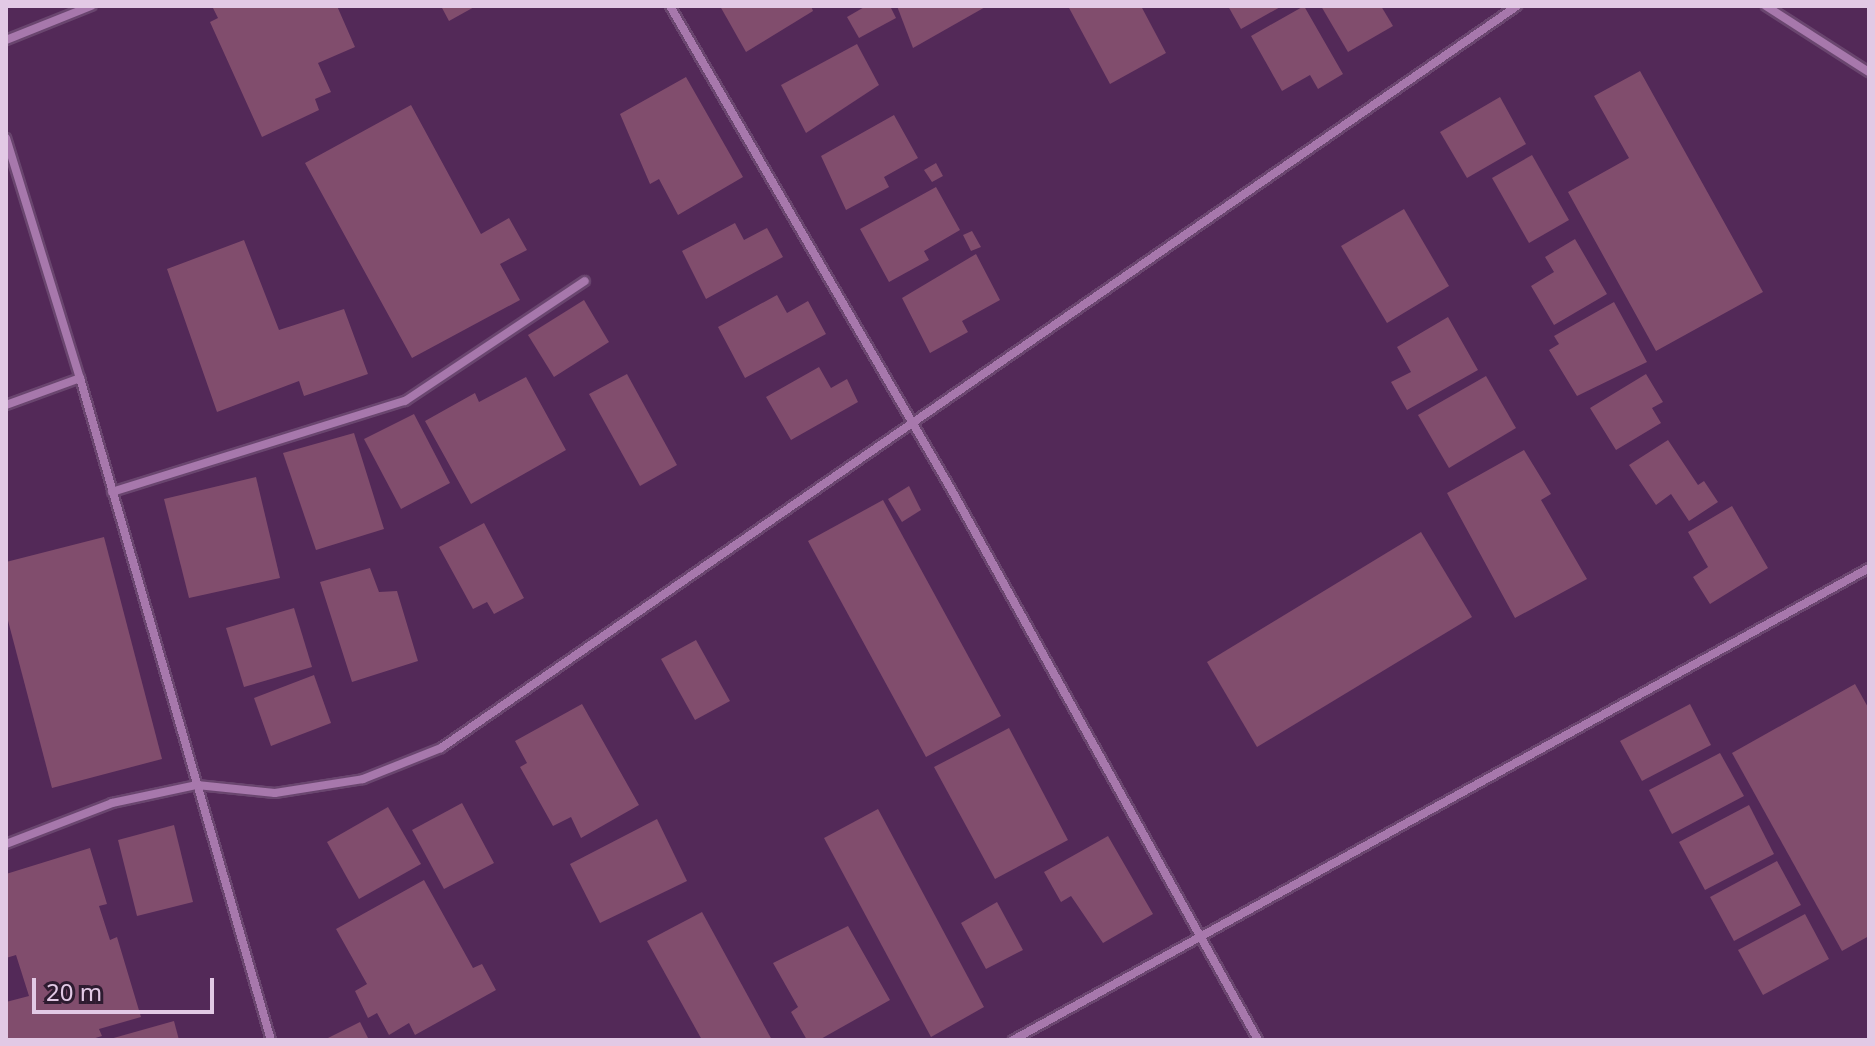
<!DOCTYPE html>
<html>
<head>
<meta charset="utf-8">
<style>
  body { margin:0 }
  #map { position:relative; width:1875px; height:1046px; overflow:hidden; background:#532958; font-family:"Noto Sans",sans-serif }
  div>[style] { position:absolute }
  .building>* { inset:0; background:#814d6d }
  .roads { filter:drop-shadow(2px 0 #6a466f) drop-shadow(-2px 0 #6a466f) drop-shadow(0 2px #6a466f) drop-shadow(0 -2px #6a466f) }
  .street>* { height:8px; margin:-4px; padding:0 4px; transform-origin:4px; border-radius:4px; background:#a778ac }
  span { translate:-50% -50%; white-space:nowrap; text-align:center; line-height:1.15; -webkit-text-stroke:6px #2e1b30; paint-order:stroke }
  .frame { position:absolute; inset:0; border:8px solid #e2c9e5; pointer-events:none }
  .scale { position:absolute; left:32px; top:978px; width:182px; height:36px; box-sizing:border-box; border:4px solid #e2c9e5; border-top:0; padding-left:10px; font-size:24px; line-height:28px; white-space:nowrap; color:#e2c9e5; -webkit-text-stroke:6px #2e1b30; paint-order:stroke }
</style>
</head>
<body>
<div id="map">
  <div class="building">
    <i style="clip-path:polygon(212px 6px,337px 6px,355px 47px,318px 63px,331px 92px,315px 99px,319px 110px,262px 137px,210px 22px,218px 18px)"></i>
    <i style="clip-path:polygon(441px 6px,476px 6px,449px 21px)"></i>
    <i style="clip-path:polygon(720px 6px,811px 6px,813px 11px,746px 52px)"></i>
    <i style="clip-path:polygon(866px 6px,890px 6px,896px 18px,859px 38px,847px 17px)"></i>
    <i style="clip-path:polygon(897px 6px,987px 6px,913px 48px)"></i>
    <i style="clip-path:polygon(1068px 6px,1141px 6px,1166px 53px,1110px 84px)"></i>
    <i style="clip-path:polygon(1228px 6px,1282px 6px,1241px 29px)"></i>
    <i style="clip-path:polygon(1304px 6px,1343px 74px,1318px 89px,1310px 75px,1282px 91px,1251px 36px)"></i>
    <i style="clip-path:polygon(1321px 6px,1381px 6px,1393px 26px,1348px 52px)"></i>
    <i style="clip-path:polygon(857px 44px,879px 85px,806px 133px,781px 85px)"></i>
    <i style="clip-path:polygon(1640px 71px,1763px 292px,1656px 351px,1568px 192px,1629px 158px,1594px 96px)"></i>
    <i style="clip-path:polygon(686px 77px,743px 177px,678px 215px,659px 179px,650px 184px,620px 114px)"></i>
    <i style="clip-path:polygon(1500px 97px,1526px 144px,1467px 178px,1440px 132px)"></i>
    <i style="clip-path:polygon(411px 105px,481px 234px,509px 218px,527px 250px,500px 264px,520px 300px,412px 358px,305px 163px)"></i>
    <i style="clip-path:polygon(894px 115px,918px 158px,884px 177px,889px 187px,846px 210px,821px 156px)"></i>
    <i style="clip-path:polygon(1532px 155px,1569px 220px,1529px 243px,1492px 178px)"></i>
    <i style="clip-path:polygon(936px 163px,943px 176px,932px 182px,924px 170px)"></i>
    <i style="clip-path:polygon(936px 187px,960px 230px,924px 251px,929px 260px,889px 282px,860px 229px)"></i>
    <i style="clip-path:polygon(1404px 209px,1449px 286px,1387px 323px,1341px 246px)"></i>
    <i style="clip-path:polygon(735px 223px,744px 240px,767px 228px,783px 257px,706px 299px,682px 251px)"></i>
    <i style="clip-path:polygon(972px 231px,981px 247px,971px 251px,963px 235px)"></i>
    <i style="clip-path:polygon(1575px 239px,1607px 294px,1554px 325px,1531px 286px,1554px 272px,1545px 257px)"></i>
    <i style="clip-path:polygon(244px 240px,279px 330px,344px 309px,368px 374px,304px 396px,299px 381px,217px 412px,167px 269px)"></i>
    <i style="clip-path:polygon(976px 254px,1000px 300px,962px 321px,968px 332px,930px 353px,902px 298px)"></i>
    <i style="clip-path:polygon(777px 295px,787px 313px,808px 301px,826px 334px,745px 378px,718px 327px)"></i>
    <i style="clip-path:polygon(584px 300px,609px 342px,554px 377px,528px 335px)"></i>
    <i style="clip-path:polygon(1614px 302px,1647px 362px,1577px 396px,1549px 350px,1559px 344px,1554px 336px)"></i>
    <i style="clip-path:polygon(1448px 317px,1478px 370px,1407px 410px,1391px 382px,1411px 372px,1397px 347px)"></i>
    <i style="clip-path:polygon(819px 367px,831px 388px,847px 379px,858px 402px,791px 440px,766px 397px)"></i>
    <i style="clip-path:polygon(627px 374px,677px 465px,640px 486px,589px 394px)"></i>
    <i style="clip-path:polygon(1646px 374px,1663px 402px,1652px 408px,1661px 423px,1616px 450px,1590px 408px)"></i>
    <i style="clip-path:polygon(1486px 376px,1516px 428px,1449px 468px,1418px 415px)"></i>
    <i style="clip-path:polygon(526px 377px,566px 450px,471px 504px,425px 421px,475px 393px,479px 402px)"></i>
    <i style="clip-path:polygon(414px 414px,450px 483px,401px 509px,364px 439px)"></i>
    <i style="clip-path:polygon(354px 433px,384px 529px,316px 550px,283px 453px)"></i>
    <i style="clip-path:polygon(1668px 440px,1698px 485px,1704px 481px,1718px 502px,1689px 521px,1671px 494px,1656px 505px,1629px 465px)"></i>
    <i style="clip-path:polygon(1524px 450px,1551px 494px,1541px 500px,1587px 579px,1515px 618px,1447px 493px)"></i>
    <i style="clip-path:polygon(256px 477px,280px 578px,189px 598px,164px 499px)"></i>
    <i style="clip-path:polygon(909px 486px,921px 510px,902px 522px,888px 499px)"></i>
    <i style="clip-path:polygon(883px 500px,1001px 716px,926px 757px,808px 541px)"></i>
    <i style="clip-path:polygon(1732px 506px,1768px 568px,1710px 604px,1693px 577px,1708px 567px,1688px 532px)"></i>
    <i style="clip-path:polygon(484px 523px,524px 598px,494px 614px,487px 602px,473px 609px,439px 547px)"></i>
    <i style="clip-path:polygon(1421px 532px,1472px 617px,1257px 747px,1207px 662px)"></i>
    <i style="clip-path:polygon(104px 537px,162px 759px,52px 788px,6px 613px,6px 562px)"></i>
    <i style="clip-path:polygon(370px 568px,379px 592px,397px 591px,418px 661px,352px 682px,320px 582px)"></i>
    <i style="clip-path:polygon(294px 608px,312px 667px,244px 687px,226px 628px)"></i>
    <i style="clip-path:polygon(696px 640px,730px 701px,695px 720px,661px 659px)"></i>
    <i style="clip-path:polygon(314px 675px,331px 723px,271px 746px,254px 698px)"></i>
    <i style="clip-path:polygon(1855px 684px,1869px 709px,1869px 936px,1842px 951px,1732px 753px)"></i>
    <i style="clip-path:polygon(582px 704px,639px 805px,581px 838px,571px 817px,553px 826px,520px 767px,527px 763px,515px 741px)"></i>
    <i style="clip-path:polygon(1690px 704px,1711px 745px,1642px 781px,1620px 741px)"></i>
    <i style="clip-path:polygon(1009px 728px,1068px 840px,995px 879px,934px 767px)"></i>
    <i style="clip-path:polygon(1720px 753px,1744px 796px,1672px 834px,1649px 790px)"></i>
    <i style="clip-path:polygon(462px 803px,494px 863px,444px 889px,412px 830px)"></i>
    <i style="clip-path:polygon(1749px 805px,1774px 854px,1705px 890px,1679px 842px)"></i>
    <i style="clip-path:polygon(388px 807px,421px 864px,359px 899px,327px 842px)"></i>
    <i style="clip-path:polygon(878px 809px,984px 1007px,931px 1037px,824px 838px)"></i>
    <i style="clip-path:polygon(657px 819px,687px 881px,600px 923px,570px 864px)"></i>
    <i style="clip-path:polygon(174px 825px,193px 902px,137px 916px,118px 840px)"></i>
    <i style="clip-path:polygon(1108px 836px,1153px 914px,1103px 943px,1071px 896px,1061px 902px,1044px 872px)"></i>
    <i style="clip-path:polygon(90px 848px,107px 904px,99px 906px,110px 940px,117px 937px,141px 1017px,99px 1029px,102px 1036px,89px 1040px,6px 1040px,6px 1002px,29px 996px,16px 955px,6px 958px,6px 874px)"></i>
    <i style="clip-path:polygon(1777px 861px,1801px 905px,1734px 941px,1710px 897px)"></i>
    <i style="clip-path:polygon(424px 880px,473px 968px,482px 964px,496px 990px,415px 1035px,409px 1023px,389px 1035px,377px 1013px,368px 1018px,355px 991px,367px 984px,336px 929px)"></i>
    <i style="clip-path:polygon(997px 902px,1023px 950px,986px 969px,961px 923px)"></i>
    <i style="clip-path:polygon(702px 912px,772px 1040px,702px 1040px,647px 941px)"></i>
    <i style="clip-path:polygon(1805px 914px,1829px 959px,1763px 995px,1738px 950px)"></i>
    <i style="clip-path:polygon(848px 926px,890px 1000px,819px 1040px,807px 1040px,791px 1012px,798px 1007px,773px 963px)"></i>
    <i style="clip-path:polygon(174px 1021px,179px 1040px,110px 1040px,110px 1039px)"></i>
    <i style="clip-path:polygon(360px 1022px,369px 1040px,324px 1040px)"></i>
  </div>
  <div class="roads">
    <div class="street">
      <i style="left:670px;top:6px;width:559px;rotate:59.81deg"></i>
      <i style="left:951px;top:489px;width:631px;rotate:60.87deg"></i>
      <i style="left:1766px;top:6px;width:122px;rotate:32.7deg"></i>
      <i style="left:6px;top:40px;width:92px;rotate:-21.8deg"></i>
      <i style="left:6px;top:138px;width:251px;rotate:72.9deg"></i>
      <i style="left:6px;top:405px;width:79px;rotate:-20deg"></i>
      <i style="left:80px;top:378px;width:689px;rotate:73.91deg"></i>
      <i style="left:112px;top:492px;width:307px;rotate:-17.3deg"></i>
      <i style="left:405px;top:401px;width:216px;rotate:-33.7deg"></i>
      <i style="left:6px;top:844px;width:114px;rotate:-21.1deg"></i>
      <i style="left:112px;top:803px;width:87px;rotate:-12deg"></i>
      <i style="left:197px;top:785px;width:78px;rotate:5.9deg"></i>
      <i style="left:275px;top:793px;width:89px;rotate:-9deg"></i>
      <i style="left:363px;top:779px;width:84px;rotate:-21.7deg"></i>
      <i style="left:441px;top:748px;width:1307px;rotate:-34.59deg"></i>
      <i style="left:1013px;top:1040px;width:978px;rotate:-28.87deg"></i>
    </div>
  </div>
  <div class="frame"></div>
  <div class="scale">20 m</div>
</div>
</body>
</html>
